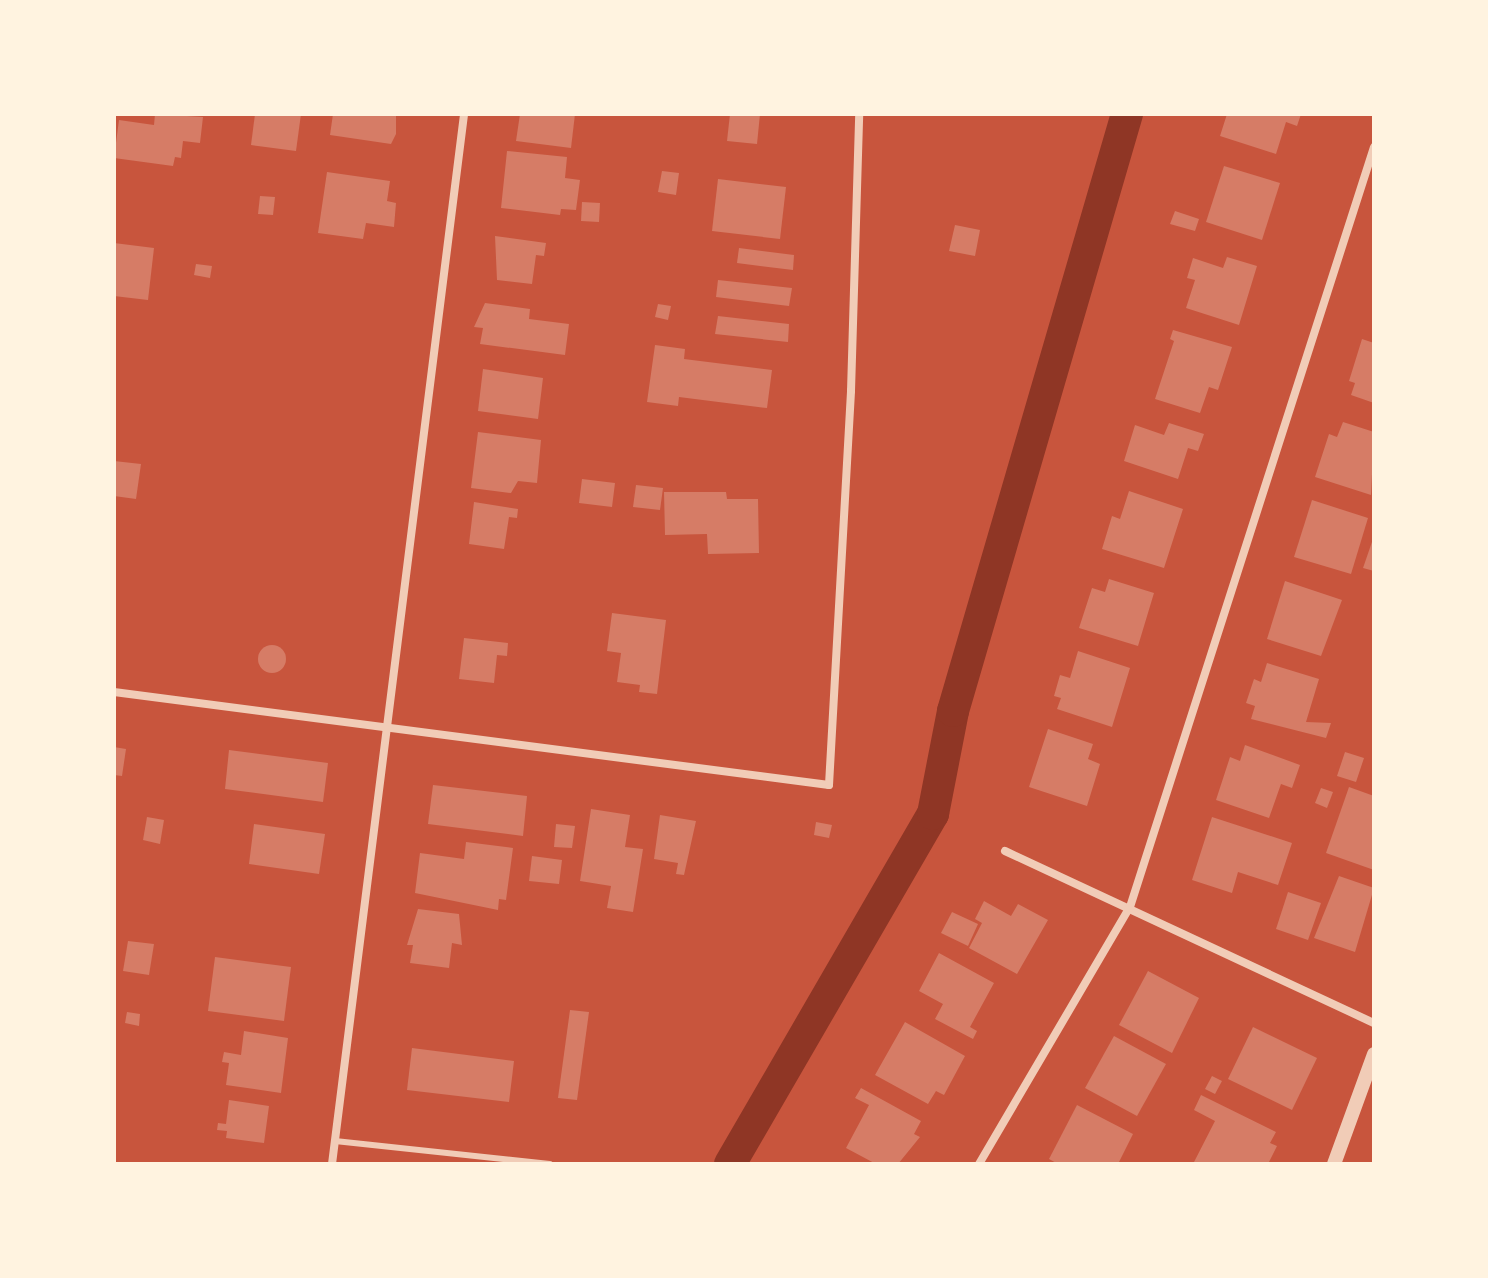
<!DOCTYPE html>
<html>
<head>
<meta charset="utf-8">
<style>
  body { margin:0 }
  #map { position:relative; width:1488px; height:1278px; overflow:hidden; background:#c8553d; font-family:"Space Grotesk",sans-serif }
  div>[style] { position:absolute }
  .canal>* { height:32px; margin:-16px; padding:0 16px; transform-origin:16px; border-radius:16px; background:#8f3625 }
  .building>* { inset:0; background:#d67c66 }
  .round { border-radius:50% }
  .service>* { height:6px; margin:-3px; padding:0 3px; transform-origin:3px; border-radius:3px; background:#f1ccb7 }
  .minor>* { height:8px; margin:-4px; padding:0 4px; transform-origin:4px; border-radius:4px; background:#f1ccb7 }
  .tertiary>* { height:14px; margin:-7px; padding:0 7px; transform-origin:7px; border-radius:7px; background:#f1ccb7 }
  span { translate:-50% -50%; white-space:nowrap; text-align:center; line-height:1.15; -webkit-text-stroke:6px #fff3e0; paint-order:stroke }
  .frame { position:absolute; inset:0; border:116px solid #fff3e0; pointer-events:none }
</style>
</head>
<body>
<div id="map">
  <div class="canal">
    <i style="left:730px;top:1164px;width:405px;rotate:-59.9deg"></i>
    <i style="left:933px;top:814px;width:105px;rotate:-79deg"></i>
    <i style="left:953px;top:711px;width:622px;rotate:-73.75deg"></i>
  </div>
  <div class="building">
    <i style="clip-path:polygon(155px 114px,203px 117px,200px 143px,183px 141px,181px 158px,175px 157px,173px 166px,114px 158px,119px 120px,154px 125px)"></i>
    <i style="clip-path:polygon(255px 114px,301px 114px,296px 151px,251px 145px)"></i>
    <i style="clip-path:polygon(333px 114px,396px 114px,396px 134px,391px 144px,330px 135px)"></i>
    <i style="clip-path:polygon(520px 114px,575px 114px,571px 148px,516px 141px)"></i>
    <i style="clip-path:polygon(730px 114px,760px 114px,757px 144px,727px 141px)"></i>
    <i style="clip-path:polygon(1227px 114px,1301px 114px,1297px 126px,1286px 122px,1276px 154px,1220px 136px)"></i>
    <i style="clip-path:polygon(507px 151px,567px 157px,565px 178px,580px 180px,576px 210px,561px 209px,560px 215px,501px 208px)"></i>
    <i style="clip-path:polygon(1224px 166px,1280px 183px,1262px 240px,1206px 222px)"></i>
    <i style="clip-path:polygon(662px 171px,679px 173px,676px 195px,658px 192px)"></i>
    <i style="clip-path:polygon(327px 172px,390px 181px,387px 201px,396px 203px,394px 227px,366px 223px,363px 239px,318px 233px)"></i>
    <i style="clip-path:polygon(718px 179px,786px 187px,780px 239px,712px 231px)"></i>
    <i style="clip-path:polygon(260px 196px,275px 197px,273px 215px,258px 214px)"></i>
    <i style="clip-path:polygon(582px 202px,600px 203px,599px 222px,581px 221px)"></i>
    <i style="clip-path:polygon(1175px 211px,1199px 219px,1195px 231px,1170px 224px)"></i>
    <i style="clip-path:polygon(955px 225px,980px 230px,975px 256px,949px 251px)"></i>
    <i style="clip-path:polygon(495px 236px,546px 243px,544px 256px,536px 255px,532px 284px,497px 280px)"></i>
    <i style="clip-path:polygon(114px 243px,154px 248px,148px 300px,114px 296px)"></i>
    <i style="clip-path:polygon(739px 248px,794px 255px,793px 270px,737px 263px)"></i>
    <i style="clip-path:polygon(1227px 257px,1257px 266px,1239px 325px,1186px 308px,1195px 280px,1187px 278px,1193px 258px,1223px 268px)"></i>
    <i style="clip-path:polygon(196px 264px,212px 266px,210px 278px,194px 275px)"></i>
    <i style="clip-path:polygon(718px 280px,792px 288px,789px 306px,716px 297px)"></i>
    <i style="clip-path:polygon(485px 303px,530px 309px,529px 319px,569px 324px,565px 355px,480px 344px,483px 328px,474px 327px)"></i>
    <i style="clip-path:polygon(658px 304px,671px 306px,668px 320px,655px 317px)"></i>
    <i style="clip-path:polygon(718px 316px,789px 324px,788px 342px,715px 334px)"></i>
    <i style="clip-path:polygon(1173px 330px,1232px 347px,1218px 390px,1209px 387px,1200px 413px,1155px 399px,1174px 341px,1170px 339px)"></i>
    <i style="clip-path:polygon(1362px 339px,1374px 343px,1374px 403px,1351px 395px,1355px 383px,1349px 381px)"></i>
    <i style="clip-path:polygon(655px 345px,685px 349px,684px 359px,772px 370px,767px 408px,679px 397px,678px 406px,647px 402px)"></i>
    <i style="clip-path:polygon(483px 369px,543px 378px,538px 419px,478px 411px)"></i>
    <i style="clip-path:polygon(1343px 422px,1374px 432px,1371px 495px,1315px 477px,1329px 434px,1337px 437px)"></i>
    <i style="clip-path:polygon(1169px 423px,1204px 434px,1198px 451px,1188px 448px,1178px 479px,1124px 461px,1135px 425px,1164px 435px)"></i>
    <i style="clip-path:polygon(478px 432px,541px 440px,537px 483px,518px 481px,511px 493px,471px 488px)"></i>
    <i style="clip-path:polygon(114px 461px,141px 464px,136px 499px,114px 496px)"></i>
    <i style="clip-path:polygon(582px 479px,615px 483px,612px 507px,579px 503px)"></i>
    <i style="clip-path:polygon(636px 485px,663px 488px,660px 510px,633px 507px)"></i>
    <i style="clip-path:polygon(1129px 491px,1183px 509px,1164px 568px,1102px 549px,1112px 516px,1120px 519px)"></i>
    <i style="clip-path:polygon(664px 492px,726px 492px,727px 499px,758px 499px,759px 553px,708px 554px,707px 534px,665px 535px)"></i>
    <i style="clip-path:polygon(1312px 500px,1368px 518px,1351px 574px,1294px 557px)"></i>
    <i style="clip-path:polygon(474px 502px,518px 509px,517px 518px,509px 517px,504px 549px,469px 544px)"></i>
    <i style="clip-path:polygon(1374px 536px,1374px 571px,1363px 568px)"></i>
    <i style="clip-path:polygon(1109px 579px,1154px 593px,1138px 646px,1079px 628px,1092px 588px,1105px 592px)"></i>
    <i style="clip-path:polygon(1285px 581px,1342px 600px,1321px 656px,1267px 639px)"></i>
    <i style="clip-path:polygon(612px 613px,666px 620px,657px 694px,639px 692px,640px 685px,617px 682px,621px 653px,607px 651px)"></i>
    <i style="clip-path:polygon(464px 638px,508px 643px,507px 656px,497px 655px,494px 683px,459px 679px)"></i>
    <i class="round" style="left:258px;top:645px;width:28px;height:28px"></i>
    <i style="clip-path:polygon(1078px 651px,1130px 668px,1112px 727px,1057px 709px,1061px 698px,1054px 696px,1060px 675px,1070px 678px)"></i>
    <i style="clip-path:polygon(1267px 663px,1319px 679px,1306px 722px,1331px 723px,1326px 738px,1251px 719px,1255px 706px,1246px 703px,1254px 679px,1261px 682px)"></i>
    <i style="clip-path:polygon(1048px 729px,1093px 744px,1088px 759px,1100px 764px,1087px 806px,1029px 787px)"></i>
    <i style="clip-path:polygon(1245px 745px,1300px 765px,1292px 788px,1281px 784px,1269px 818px,1216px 800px,1230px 757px,1240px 761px)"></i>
    <i style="clip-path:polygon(114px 747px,126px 749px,122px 776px,114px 775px)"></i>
    <i style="clip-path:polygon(229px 750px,328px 763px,323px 802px,225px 789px)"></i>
    <i style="clip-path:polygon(1345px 752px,1364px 758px,1356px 782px,1337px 776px)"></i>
    <i style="clip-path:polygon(433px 785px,527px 796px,523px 836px,428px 824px)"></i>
    <i style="clip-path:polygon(1349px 787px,1374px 796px,1374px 870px,1326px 853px)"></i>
    <i style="clip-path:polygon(1321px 788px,1333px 792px,1327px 808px,1315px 803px)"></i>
    <i style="clip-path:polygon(591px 809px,630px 815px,625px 847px,643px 849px,633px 912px,607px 908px,611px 886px,580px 881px)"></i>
    <i style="clip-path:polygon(660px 815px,696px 821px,684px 875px,676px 874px,678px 863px,654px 859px)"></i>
    <i style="clip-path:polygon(147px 817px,164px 820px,160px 844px,143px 840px)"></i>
    <i style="clip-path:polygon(1212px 817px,1292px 843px,1278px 885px,1238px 872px,1232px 893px,1192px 880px)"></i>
    <i style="clip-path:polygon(816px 822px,832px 825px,829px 838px,814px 835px)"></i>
    <i style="clip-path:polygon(254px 824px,325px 834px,319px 874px,249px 864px)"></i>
    <i style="clip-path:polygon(556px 824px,575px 826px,572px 848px,554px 847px)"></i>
    <i style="clip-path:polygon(466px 842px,513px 848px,506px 900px,499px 899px,498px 910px,415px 893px,420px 853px,464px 859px)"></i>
    <i style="clip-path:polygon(532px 856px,562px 860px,559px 884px,529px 881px)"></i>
    <i style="clip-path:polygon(1339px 876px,1374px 888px,1355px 952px,1314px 938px)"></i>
    <i style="clip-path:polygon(1288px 892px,1321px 903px,1308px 940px,1276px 929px)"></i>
    <i style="clip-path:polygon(984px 901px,1011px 916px,1018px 904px,1048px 920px,1017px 974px,969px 948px,982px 923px,975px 919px)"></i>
    <i style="clip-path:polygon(418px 909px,459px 914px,462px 945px,452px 943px,449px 968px,410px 963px,413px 945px,407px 945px)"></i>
    <i style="clip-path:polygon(952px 912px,978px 924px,968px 946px,941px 933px)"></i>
    <i style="clip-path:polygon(128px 941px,154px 944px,149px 975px,123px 971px)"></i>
    <i style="clip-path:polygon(939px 953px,994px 983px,970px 1027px,977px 1031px,973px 1039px,935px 1019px,943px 1004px,919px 991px)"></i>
    <i style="clip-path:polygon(215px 957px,291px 967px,284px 1021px,208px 1011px)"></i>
    <i style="clip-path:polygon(1148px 971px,1199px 998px,1172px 1053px,1119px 1025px)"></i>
    <i style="clip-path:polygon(570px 1010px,589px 1012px,577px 1100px,558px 1098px)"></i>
    <i style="clip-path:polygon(127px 1012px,140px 1014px,139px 1026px,125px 1023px)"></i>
    <i style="clip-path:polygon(905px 1022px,965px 1056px,944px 1095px,936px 1091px,928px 1104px,875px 1075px)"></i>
    <i style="clip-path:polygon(1253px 1027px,1317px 1058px,1292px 1110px,1228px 1079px)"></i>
    <i style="clip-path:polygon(244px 1031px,288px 1038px,281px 1093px,226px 1085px,229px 1063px,222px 1062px,224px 1052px,241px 1055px)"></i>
    <i style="clip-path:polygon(1114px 1036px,1166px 1064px,1137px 1116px,1085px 1088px)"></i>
    <i style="clip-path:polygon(412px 1048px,514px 1061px,509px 1102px,407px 1090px)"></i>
    <i style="clip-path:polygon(1212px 1076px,1222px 1081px,1215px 1094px,1205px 1089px)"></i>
    <i style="clip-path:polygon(861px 1088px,921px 1121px,914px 1134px,920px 1137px,898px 1164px,876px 1164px,846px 1148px,869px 1105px,855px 1098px)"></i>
    <i style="clip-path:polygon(1201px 1095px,1276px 1132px,1270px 1143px,1277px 1146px,1268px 1164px,1193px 1164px,1215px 1121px,1194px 1110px)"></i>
    <i style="clip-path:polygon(229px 1100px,269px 1106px,264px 1143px,226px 1138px,227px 1131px,217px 1130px,218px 1123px,226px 1124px)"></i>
    <i style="clip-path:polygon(1077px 1105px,1133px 1134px,1118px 1164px,1058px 1164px,1049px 1159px)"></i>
  </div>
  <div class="service">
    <i style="left:335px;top:1141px;width:216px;rotate:6.1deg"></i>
  </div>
  <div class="minor">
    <i style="left:114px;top:692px;width:721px;rotate:7.41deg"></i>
    <i style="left:829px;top:785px;width:395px;rotate:-86.8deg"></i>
    <i style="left:851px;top:391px;width:277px;rotate:-88.3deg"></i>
    <i style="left:1005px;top:851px;width:407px;rotate:25deg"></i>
    <i style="left:332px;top:1164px;width:1058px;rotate:-82.83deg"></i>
    <i style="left:979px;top:1164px;width:298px;rotate:-59.6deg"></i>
    <i style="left:1130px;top:907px;width:798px;rotate:-72.2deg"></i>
  </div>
  <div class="tertiary">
    <i style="left:1334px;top:1164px;width:117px;rotate:-70deg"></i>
  </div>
  <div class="frame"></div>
</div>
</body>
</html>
